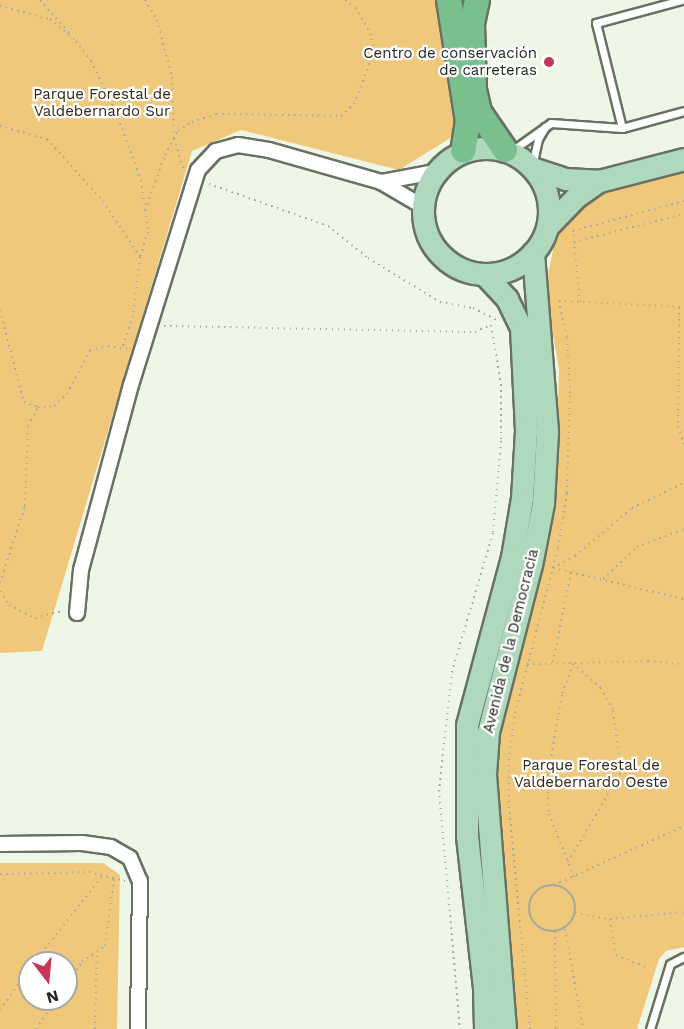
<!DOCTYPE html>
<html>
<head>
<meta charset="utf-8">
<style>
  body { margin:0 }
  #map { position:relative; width:684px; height:1029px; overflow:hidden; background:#eef7e6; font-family:"Work Sans",sans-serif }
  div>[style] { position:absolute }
  .green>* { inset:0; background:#f0c87b }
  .path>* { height:2px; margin-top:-1px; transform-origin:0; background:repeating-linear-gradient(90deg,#a4ab9e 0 1.5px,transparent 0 6px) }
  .path>.ring { margin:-1px; padding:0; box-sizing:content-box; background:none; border:2px solid #a4ab9e; border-radius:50% }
  .roads { filter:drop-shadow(2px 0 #697162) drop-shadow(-2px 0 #697162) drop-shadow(0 2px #697162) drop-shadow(0 -2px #697162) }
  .lane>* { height:7px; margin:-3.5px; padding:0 3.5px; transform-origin:3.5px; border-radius:3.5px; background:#fff }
  .street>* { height:14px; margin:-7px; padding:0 7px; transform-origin:7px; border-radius:7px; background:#fff }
  .primary>* { height:21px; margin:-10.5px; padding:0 10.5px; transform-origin:10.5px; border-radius:10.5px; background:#afd9bc }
  .primary>.ring { margin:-10.5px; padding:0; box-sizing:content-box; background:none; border:21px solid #afd9bc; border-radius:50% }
  .highway>* { height:24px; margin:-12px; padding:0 12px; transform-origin:12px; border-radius:12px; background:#7ac08f }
  .dots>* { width:16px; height:16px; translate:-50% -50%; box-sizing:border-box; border:3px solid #fff; border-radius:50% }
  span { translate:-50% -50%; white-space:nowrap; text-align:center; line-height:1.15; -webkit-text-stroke:4.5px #fff; paint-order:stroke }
  .poi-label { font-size:15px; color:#242721 }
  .right { translate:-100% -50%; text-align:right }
  .park-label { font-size:15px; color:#312817 }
  .street-label { font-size:15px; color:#242721 }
  .north { position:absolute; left:18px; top:951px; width:60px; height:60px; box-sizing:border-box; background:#fff; border:2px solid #a7a9a6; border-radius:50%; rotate:164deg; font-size:16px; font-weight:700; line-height:24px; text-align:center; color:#242721 }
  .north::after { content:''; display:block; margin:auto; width:21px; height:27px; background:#c43557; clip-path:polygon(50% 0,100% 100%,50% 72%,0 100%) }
</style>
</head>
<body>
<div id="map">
  <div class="green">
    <i style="clip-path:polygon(0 0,439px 0,450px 55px,455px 135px,399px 170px,241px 130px,192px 151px,42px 651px,0 653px)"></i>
    <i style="clip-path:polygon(684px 170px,684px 947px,666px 951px,659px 959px,637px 1029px,517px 1029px,496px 769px,506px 695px,538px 586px,556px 489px,559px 369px,545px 289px,558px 226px,589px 195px)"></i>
    <i style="clip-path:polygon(evenodd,0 863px,103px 863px,120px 875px,117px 1029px,0 1029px,0 863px,30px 963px,66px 963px,66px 999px,30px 999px,30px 963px)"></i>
  </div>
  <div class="path">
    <i style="left:40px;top:0;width:45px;rotate:48.6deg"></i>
    <i style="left:145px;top:0;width:23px;rotate:59deg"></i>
    <i style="left:157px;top:20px;width:59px;rotate:75.3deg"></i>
    <i style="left:172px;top:77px;width:61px;rotate:88.1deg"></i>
    <i style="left:174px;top:138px;width:34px;rotate:73deg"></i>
    <i style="left:0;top:6px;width:52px;rotate:14.6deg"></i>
    <i style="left:50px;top:19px;width:34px;rotate:40deg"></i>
    <i style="left:76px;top:41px;width:25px;rotate:53deg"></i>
    <i style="left:91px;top:61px;width:57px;rotate:63.9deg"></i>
    <i style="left:116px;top:112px;width:72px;rotate:69.8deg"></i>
    <i style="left:141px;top:180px;width:52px;rotate:82.3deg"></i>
    <i style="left:148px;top:232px;width:26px;rotate:108deg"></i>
    <i style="left:0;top:126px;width:49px;rotate:15.5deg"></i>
    <i style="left:47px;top:139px;width:84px;rotate:47.9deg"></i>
    <i style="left:103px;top:201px;width:67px;rotate:56.5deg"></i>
    <i style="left:140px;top:257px;width:59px;rotate:96.8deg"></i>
    <i style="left:133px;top:316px;width:34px;rotate:109deg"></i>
    <i style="left:209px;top:184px;width:126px;rotate:19.4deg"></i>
    <i style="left:328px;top:226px;width:51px;rotate:38.7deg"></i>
    <i style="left:368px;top:258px;width:84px;rotate:31.4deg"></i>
    <i style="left:440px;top:302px;width:34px;rotate:10deg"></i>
    <i style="left:473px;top:308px;width:28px;rotate:27deg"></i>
    <i style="left:145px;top:210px;width:59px;rotate:-70deg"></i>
    <i style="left:165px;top:155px;width:27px;rotate:-62deg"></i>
    <i style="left:178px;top:131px;width:17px;rotate:-33deg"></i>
    <i style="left:192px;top:122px;width:25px;rotate:-18deg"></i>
    <i style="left:216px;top:114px;width:125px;rotate:0.9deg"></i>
    <i style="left:341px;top:116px;width:18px;rotate:-43deg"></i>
    <i style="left:354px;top:104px;width:56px;rotate:-69deg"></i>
    <i style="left:374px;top:52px;width:17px;rotate:-100deg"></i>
    <i style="left:371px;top:35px;width:31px;rotate:-119deg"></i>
    <i style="left:356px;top:8px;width:14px;rotate:-144deg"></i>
    <i style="left:574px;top:242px;width:114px;rotate:-14.3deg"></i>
    <i style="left:580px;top:302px;width:71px;rotate:-95.6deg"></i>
    <i style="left:573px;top:231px;width:115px;rotate:-15.1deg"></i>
    <i style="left:679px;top:307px;width:119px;rotate:90.5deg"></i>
    <i style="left:678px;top:426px;width:19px;rotate:72deg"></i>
    <i style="left:0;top:310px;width:95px;rotate:75.4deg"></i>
    <i style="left:24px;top:402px;width:15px;rotate:20deg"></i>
    <i style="left:38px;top:407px;width:16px;rotate:-4deg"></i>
    <i style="left:54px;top:406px;width:18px;rotate:-43deg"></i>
    <i style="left:67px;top:394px;width:50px;rotate:-62.4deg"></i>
    <i style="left:90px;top:350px;width:18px;rotate:-13deg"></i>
    <i style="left:108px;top:346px;width:21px;rotate:8deg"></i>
    <i style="left:164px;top:326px;width:311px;rotate:1.1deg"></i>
    <i style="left:475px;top:332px;width:17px;rotate:-24deg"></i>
    <i style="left:491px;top:325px;width:60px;rotate:80.4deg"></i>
    <i style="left:501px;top:384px;width:57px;rotate:90deg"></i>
    <i style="left:501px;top:441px;width:92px;rotate:95deg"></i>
    <i style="left:493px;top:533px;width:144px;rotate:106.5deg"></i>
    <i style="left:452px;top:671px;width:120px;rotate:96.2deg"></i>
    <i style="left:439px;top:790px;width:240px;rotate:85deg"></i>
    <i style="left:553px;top:568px;width:25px;rotate:-29deg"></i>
    <i style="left:575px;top:556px;width:75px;rotate:-40.1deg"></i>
    <i style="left:632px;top:508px;width:58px;rotate:-25.7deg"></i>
    <i style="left:553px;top:568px;width:135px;rotate:13.3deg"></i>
    <i style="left:603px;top:579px;width:47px;rotate:-43.3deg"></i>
    <i style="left:637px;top:547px;width:50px;rotate:-21deg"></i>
    <i style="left:0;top:583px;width:81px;rotate:-72deg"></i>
    <i style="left:25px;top:506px;width:80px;rotate:-87.9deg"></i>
    <i style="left:28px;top:426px;width:21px;rotate:-62deg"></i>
    <i style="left:0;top:591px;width:17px;rotate:57deg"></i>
    <i style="left:9px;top:605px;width:29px;rotate:27deg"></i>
    <i style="left:35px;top:618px;width:28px;rotate:-15deg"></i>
    <i style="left:553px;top:662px;width:92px;rotate:-78.7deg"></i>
    <i style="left:527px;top:664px;width:121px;rotate:-1.4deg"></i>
    <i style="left:648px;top:661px;width:36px;rotate:5deg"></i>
    <i style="left:573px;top:664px;width:33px;rotate:110deg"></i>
    <i style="left:562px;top:695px;width:80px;rotate:100deg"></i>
    <i style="left:548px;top:774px;width:40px;rotate:88.6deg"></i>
    <i style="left:549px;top:814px;width:68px;rotate:68.4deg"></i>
    <i style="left:568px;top:862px;width:104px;rotate:-59.5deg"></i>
    <i style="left:621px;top:772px;width:63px;rotate:-97.4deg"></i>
    <i style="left:613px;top:710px;width:25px;rotate:-119deg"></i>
    <i style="left:601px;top:688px;width:37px;rotate:-139deg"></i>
    <i style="left:0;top:874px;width:89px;rotate:-1.3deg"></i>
    <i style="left:89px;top:872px;width:37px;rotate:14deg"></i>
    <i style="left:554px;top:885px;width:143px;rotate:-24.4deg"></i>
    <i class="ring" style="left:529px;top:885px;width:44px;height:44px"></i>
    <i style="left:575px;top:913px;width:36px;rotate:10deg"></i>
    <i style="left:610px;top:919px;width:74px;rotate:-5.4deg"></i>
    <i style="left:610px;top:919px;width:36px;rotate:81deg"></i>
    <i style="left:616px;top:955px;width:32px;rotate:22deg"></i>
    <i style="left:565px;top:929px;width:102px;rotate:79.8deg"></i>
    <i style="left:555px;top:931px;width:98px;rotate:89.4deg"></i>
    <i style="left:34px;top:963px;width:112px;rotate:-51.9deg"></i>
    <i style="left:66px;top:985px;width:28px;rotate:-55deg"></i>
    <i style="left:82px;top:962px;width:28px;rotate:-35deg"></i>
    <i style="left:105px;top:946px;width:69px;rotate:-82.5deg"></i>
    <i style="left:0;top:1010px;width:52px;rotate:-54.5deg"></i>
    <i style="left:36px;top:1029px;width:36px;rotate:-56deg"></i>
    <i style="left:95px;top:1029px;width:75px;rotate:-88.5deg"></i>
    <i style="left:530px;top:1029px;width:222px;rotate:-95.4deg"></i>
    <i style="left:509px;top:808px;width:48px;rotate:-90deg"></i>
    <i style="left:509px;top:760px;width:47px;rotate:-82.7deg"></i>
    <i style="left:515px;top:713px;width:171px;rotate:-75.4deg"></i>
    <i style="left:558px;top:548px;width:56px;rotate:-80.7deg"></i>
    <i style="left:567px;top:493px;width:100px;rotate:-88.3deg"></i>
    <i style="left:570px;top:393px;width:56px;rotate:-93.1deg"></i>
    <i style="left:567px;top:337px;width:37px;rotate:-103deg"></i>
    <i style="left:559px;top:301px;width:125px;rotate:2.7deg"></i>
  </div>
  <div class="roads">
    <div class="lane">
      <i style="left:622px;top:128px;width:108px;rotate:-103.9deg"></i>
      <i style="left:596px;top:23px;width:89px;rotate:-15deg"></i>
      <i style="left:510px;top:152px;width:50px;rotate:-35.3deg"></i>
      <i style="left:551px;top:123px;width:71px;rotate:4deg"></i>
      <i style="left:622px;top:128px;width:64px;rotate:-15.3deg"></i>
      <i style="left:532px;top:167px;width:29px;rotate:-78deg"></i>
      <i style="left:538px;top:139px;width:14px;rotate:-60deg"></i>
      <i style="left:650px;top:1029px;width:68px;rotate:-72.9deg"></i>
      <i style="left:670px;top:964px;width:16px;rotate:-27deg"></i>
    </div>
    <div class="street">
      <i style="left:381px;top:182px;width:55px;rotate:-10.5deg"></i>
      <i style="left:77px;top:613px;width:43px;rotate:-84.7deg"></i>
      <i style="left:81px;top:570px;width:192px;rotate:-74.9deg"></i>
      <i style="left:131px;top:385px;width:225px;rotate:-72.7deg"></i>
      <i style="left:198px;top:170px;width:26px;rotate:-47deg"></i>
      <i style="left:216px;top:151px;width:23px;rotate:-15deg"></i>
      <i style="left:238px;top:145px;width:31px;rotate:9deg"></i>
      <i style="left:269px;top:150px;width:116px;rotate:15.9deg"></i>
      <i style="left:381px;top:182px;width:48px;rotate:30.3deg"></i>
      <i style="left:0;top:844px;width:82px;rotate:-0.7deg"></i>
      <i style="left:82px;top:843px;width:29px;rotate:8deg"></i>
      <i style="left:111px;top:847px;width:22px;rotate:30deg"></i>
      <i style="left:130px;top:858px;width:25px;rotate:67deg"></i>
      <i style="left:140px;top:881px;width:148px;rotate:90.8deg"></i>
    </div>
    <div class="primary">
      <i class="ring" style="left:423px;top:148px;width:105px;height:105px"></i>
      <i style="left:535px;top:169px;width:32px;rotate:18deg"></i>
      <i style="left:565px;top:179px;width:34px;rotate:3deg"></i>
      <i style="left:548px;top:226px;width:40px;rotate:-46deg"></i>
      <i style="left:576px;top:197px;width:28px;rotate:-35deg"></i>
      <i style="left:599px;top:181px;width:88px;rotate:-14.5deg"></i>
      <i style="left:484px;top:274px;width:34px;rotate:47deg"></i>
      <i style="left:507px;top:299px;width:32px;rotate:64deg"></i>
      <i style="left:521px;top:328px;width:103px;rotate:87.2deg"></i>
      <i style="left:526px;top:431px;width:67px;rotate:93.4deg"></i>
      <i style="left:522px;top:498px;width:60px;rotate:99.6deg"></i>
      <i style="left:512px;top:557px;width:174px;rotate:105deg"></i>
      <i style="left:467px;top:725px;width:111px;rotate:90deg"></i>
      <i style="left:467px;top:836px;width:152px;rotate:83.6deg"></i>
      <i style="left:484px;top:987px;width:42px;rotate:88.6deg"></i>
      <i style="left:505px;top:1029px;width:256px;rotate:-94.5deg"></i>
      <i style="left:485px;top:774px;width:42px;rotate:-85.9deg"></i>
      <i style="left:488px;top:732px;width:172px;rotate:-75.6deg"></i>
      <i style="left:531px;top:565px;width:63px;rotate:-79deg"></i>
      <i style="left:543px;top:503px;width:72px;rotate:-86.8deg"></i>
      <i style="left:547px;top:431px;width:179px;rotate:-94.5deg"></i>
    </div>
    <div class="highway">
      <i style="left:449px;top:0;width:122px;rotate:81.1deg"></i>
      <i style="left:468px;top:121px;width:30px;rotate:99deg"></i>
      <i style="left:477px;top:0;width:25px;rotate:102deg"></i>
      <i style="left:472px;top:24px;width:66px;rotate:88.3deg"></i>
      <i style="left:474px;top:90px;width:23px;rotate:77deg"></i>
      <i style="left:479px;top:112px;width:46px;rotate:55.6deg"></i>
    </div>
  </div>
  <div class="dots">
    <i style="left:549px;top:62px;background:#c43557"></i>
  </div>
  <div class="poi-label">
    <span class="right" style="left:537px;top:62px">Centro de conservación<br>de carreteras</span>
  </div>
  <div class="park-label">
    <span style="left:102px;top:103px">Parque Forestal de<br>Valdebernardo Sur</span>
    <span style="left:591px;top:774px">Parque Forestal de<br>Valdebernardo Oeste</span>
  </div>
  <div class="street-label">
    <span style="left:511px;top:641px;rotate:-76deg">Avenida de la Democracia</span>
  </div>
  <div class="north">N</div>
</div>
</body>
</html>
